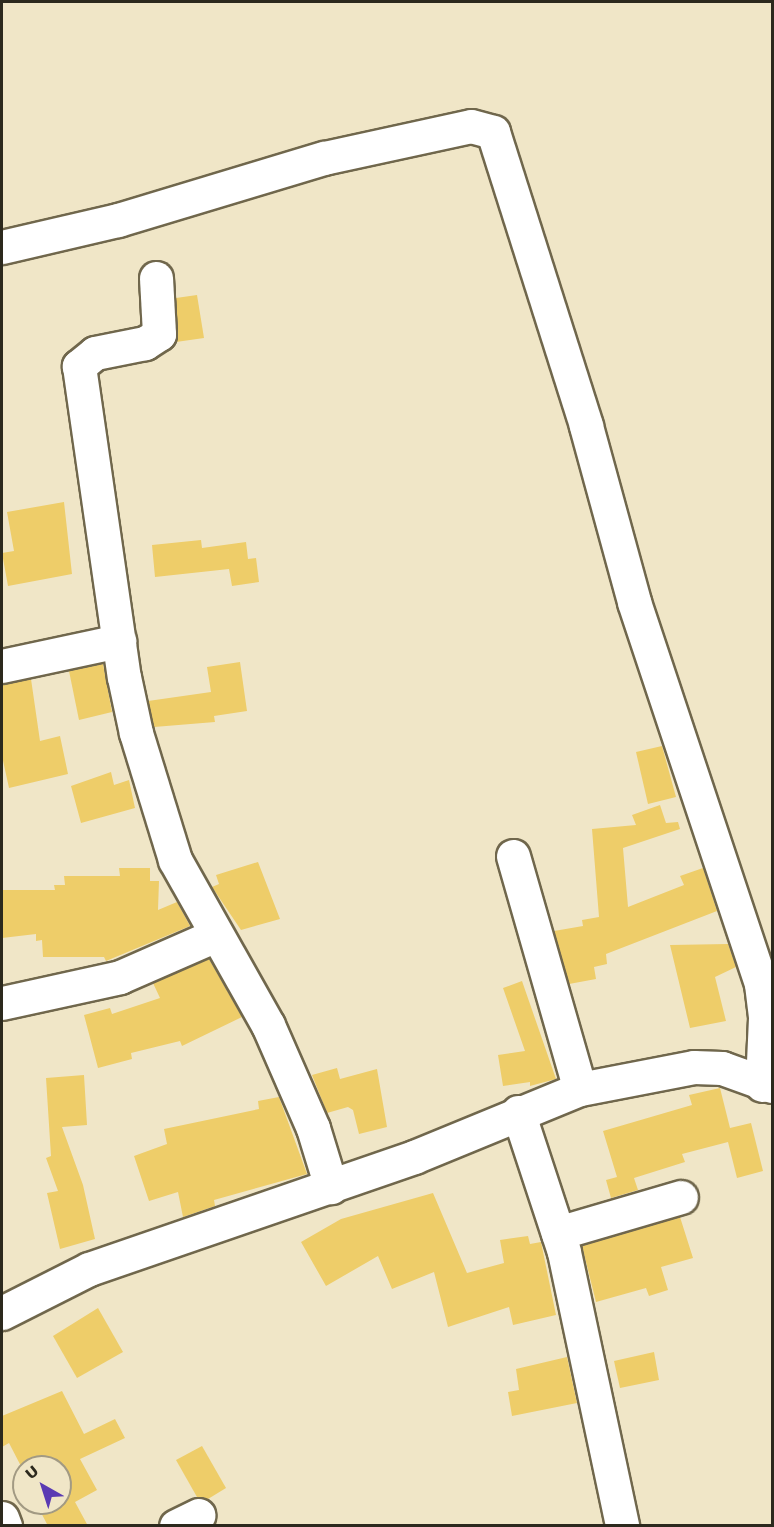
<!DOCTYPE html>
<html>
<head>
<meta charset="utf-8">
<style>
  body { margin:0 }
  #map { position:relative; width:774px; height:1527px; overflow:hidden; background:#f0e6c7; font-family:"Work Sans",sans-serif }
  div>[style] { position:absolute }
  .building>* { inset:0; background:#eecd69 }
  .roads { filter:drop-shadow(2px 0 #70674c) drop-shadow(-2px 0 #70674c) drop-shadow(0 2px #70674c) drop-shadow(0 -2px #70674c) }
  .minor>* { height:33px; margin:-16.5px; padding:0 16.5px; transform-origin:16.5px; border-radius:16.5px; background:#fff }
  span { translate:-50% -50%; white-space:nowrap; text-align:center; line-height:1.15; -webkit-text-stroke:6px #f0e6c7; paint-order:stroke }
  .frame { position:absolute; inset:0; border:3px solid #2c291d; pointer-events:none }
  .north { position:absolute; left:12px; top:1455px; width:60px; height:60px; box-sizing:border-box; background:#f0e6c7; border:2px solid #a29a83; border-radius:50%; rotate:321deg; font-size:16px; font-weight:700; line-height:24px; text-align:center; color:#2c291d }
  .north::after { content:''; display:block; margin:auto; width:21px; height:27px; background:#5a3ab3; clip-path:polygon(50% 0,100% 100%,50% 72%,0 100%) }
</style>
</head>
<body>
<div id="map">
  <div class="building">
    <i style="clip-path:polygon(197px 295px,204px 338px,176px 342px,176px 298px)"></i>
    <i style="clip-path:polygon(64px 502px,72px 574px,8px 586px,2px 553px,14px 551px,7px 512px)"></i>
    <i style="clip-path:polygon(201px 540px,202px 548px,246px 542px,248px 559px,256px 558px,259px 582px,232px 586px,229px 569px,155px 577px,152px 545px)"></i>
    <i style="clip-path:polygon(240px 662px,247px 711px,214px 716px,215px 722px,154px 727px,148px 701px,211px 692px,207px 667px)"></i>
    <i style="clip-path:polygon(103px 664px,112px 712px,79px 720px,69px 671px)"></i>
    <i style="clip-path:polygon(31px 679px,40px 741px,60px 736px,68px 774px,9px 788px,2px 756px,2px 684px)"></i>
    <i style="clip-path:polygon(662px 746px,676px 797px,648px 804px,636px 752px)"></i>
    <i style="clip-path:polygon(111px 772px,114px 785px,129px 780px,135px 808px,81px 823px,71px 786px)"></i>
    <i style="clip-path:polygon(660px 805px,666px 823px,678px 822px,680px 829px,623px 848px,628px 907px,684px 885px,680px 876px,703px 868px,717px 911px,606px 954px,607px 964px,594px 967px,596px 979px,569px 984px,554px 931px,583px 926px,582px 920px,599px 917px,592px 829px,636px 825px,632px 815px)"></i>
    <i style="clip-path:polygon(258px 862px,280px 919px,241px 930px,212px 887px,219px 884px,216px 875px)"></i>
    <i style="clip-path:polygon(119px 868px,150px 868px,150px 881px,159px 881px,158px 910px,177px 902px,190px 926px,106px 961px,104px 957px,43px 957px,42px 940px,36px 941px,36px 934px,2px 938px,2px 890px,55px 890px,54px 885px,65px 885px,64px 876px,120px 876px)"></i>
    <i style="clip-path:polygon(728px 944px,736px 967px,715px 977px,726px 1021px,690px 1028px,670px 945px)"></i>
    <i style="clip-path:polygon(209px 959px,242px 1017px,182px 1046px,180px 1041px,131px 1053px,132px 1059px,98px 1068px,84px 1015px,110px 1008px,112px 1014px,160px 998px,153px 983px)"></i>
    <i style="clip-path:polygon(522px 981px,556px 1079px,530px 1086px,530px 1082px,503px 1086px,498px 1055px,525px 1051px,503px 988px)"></i>
    <i style="clip-path:polygon(337px 1068px,340px 1079px,377px 1069px,387px 1127px,359px 1134px,353px 1110px,348px 1107px,327px 1113px,312px 1075px)"></i>
    <i style="clip-path:polygon(84px 1075px,87px 1125px,62px 1127px,83px 1185px,95px 1239px,60px 1249px,47px 1193px,58px 1191px,46px 1158px,51px 1156px,46px 1078px)"></i>
    <i style="clip-path:polygon(720px 1088px,730px 1128px,751px 1123px,763px 1171px,737px 1178px,728px 1142px,682px 1154px,685px 1162px,634px 1178px,638px 1190px,611px 1198px,606px 1180px,617px 1177px,603px 1131px,692px 1105px,689px 1095px)"></i>
    <i style="clip-path:polygon(279px 1097px,307px 1174px,214px 1200px,215px 1206px,183px 1217px,178px 1192px,149px 1201px,134px 1156px,167px 1144px,164px 1129px,259px 1109px,258px 1101px)"></i>
    <i style="clip-path:polygon(433px 1193px,467px 1273px,504px 1263px,500px 1240px,528px 1236px,530px 1244px,541px 1242px,556px 1315px,513px 1325px,509px 1307px,448px 1327px,434px 1272px,392px 1289px,378px 1256px,326px 1286px,301px 1242px,341px 1219px)"></i>
    <i style="clip-path:polygon(680px 1217px,693px 1258px,661px 1267px,668px 1290px,649px 1296px,646px 1288px,596px 1302px,582px 1246px)"></i>
    <i style="clip-path:polygon(98px 1308px,123px 1352px,77px 1378px,53px 1336px)"></i>
    <i style="clip-path:polygon(654px 1352px,659px 1380px,620px 1388px,614px 1361px)"></i>
    <i style="clip-path:polygon(567px 1357px,577px 1403px,512px 1416px,508px 1392px,519px 1390px,516px 1369px)"></i>
    <i style="clip-path:polygon(62px 1391px,84px 1434px,115px 1419px,125px 1438px,80px 1459px,97px 1490px,75px 1502px,88px 1526px,48px 1526px,36px 1503px,60px 1503px,60px 1467px,24px 1467px,24px 1472px,9px 1443px,2px 1447px,2px 1416px)"></i>
    <i style="clip-path:polygon(202px 1446px,226px 1488px,208px 1499px,197px 1497px,176px 1460px)"></i>
  </div>
  <div class="roads">
    <div class="minor">
      <i style="left:2px;top:247px;width:119px;rotate:-13.1deg"></i>
      <i style="left:118px;top:220px;width:215px;rotate:-16.8deg"></i>
      <i style="left:324px;top:158px;width:150px;rotate:-12.3deg"></i>
      <i style="left:471px;top:126px;width:23px;rotate:15deg"></i>
      <i style="left:493px;top:132px;width:308px;rotate:72.4deg"></i>
      <i style="left:586px;top:426px;width:182px;rotate:74.7deg"></i>
      <i style="left:634px;top:602px;width:403px;rotate:71.6deg"></i>
      <i style="left:761px;top:984px;width:34px;rotate:83deg"></i>
      <i style="left:765px;top:1018px;width:67px;rotate:92.6deg"></i>
      <i style="left:156px;top:278px;width:56px;rotate:86.9deg"></i>
      <i style="left:159px;top:334px;width:17px;rotate:147deg"></i>
      <i style="left:145px;top:343px;width:51px;rotate:168.7deg"></i>
      <i style="left:95px;top:353px;width:21px;rotate:141deg"></i>
      <i style="left:79px;top:366px;width:314px;rotate:81.8deg"></i>
      <i style="left:124px;top:677px;width:57px;rotate:77.9deg"></i>
      <i style="left:136px;top:733px;width:133px;rotate:72.9deg"></i>
      <i style="left:175px;top:860px;width:189px;rotate:60.6deg"></i>
      <i style="left:268px;top:1025px;width:112px;rotate:66.4deg"></i>
      <i style="left:313px;top:1128px;width:62px;rotate:73deg"></i>
      <i style="left:2px;top:666px;width:120px;rotate:-12.1deg"></i>
      <i style="left:513px;top:856px;width:242px;rotate:74deg"></i>
      <i style="left:2px;top:1003px;width:121px;rotate:-12.4deg"></i>
      <i style="left:120px;top:977px;width:105px;rotate:-23.6deg"></i>
      <i style="left:518px;top:1112px;width:147px;rotate:71.8deg"></i>
      <i style="left:564px;top:1252px;width:280px;rotate:78deg"></i>
      <i style="left:558px;top:1233px;width:128px;rotate:-16.3deg"></i>
      <i style="left:2px;top:1313px;width:97px;rotate:-26.8deg"></i>
      <i style="left:89px;top:1269px;width:344px;rotate:-19deg"></i>
      <i style="left:414px;top:1157px;width:179px;rotate:-22.3deg"></i>
      <i style="left:580px;top:1089px;width:116px;rotate:-10.9deg"></i>
      <i style="left:694px;top:1067px;width:28px;rotate:2deg"></i>
      <i style="left:722px;top:1068px;width:53px;rotate:19.8deg"></i>
      <i style="left:2px;top:1518px;width:9px;rotate:69deg"></i>
      <i style="left:176px;top:1526px;width:25px;rotate:-26deg"></i>
    </div>
  </div>
  <div class="frame"></div>
  <div class="north">U</div>
</div>
</body>
</html>
